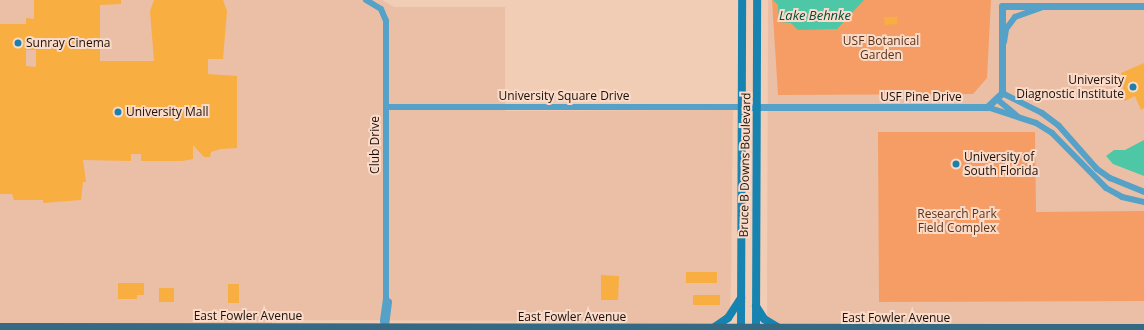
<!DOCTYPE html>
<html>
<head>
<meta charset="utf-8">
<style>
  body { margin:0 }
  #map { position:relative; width:1144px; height:330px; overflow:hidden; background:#f2cdb6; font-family:"Open Sans",sans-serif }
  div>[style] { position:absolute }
  .built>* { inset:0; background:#ebbfa5 }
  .green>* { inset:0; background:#f59d64 }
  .water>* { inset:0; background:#4ec7a7 }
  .building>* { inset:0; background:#f8ae41 }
  .minor>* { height:6px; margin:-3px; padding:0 3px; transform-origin:3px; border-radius:3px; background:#56a1c7 }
  .tertiary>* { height:7px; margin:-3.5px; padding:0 3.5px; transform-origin:3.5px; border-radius:3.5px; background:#56a1c7 }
  .secondary>* { height:8px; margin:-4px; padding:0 4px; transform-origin:4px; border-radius:4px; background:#1683b0 }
  .primary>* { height:9px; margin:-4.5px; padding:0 4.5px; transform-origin:4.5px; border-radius:4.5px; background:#356a85 }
  .dots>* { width:11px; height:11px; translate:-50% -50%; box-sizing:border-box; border:2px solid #fadbc9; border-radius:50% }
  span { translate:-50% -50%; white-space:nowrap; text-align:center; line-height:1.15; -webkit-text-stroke:4px #fadbc9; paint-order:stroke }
  .park-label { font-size:12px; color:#5b3317 }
  .poi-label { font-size:12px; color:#1d1008 }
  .left { translate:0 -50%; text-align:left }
  .right { translate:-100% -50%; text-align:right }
  .street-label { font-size:12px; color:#1d1008 }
  .water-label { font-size:13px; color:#014c3c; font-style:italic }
</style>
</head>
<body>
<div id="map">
  <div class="built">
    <i style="clip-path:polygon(0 0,382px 0,394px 7px,505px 7px,505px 111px,733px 110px,731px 284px,730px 309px,724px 330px,559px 330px,559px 321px,272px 320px,272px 330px,0 330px)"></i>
    <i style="clip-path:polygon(768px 0,1144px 0,1144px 329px,767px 327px)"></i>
  </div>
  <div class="green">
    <i style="clip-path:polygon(772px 0,991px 0,987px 78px,973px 94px,778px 95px)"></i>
    <i style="clip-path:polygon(878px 132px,1035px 132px,1036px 212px,1144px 211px,1144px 301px,879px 302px)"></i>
  </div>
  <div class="water">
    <i style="clip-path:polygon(773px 0,864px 0,837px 29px,798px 30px,791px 23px,779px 22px,778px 5px)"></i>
    <i style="clip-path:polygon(1144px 140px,1144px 176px,1113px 164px,1106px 156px,1114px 150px,1125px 150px)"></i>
  </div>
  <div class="building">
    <i style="clip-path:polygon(evenodd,34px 0,121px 0,121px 4px,100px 5px,100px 61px,154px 61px,150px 11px,154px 0,223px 0,227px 11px,223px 59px,208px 59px,208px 74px,237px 76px,237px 148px,221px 149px,211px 152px,210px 157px,204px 157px,193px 145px,193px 159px,182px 161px,141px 161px,141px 154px,131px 154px,131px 161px,83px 160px,86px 182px,83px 182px,81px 200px,43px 203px,43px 200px,14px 200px,12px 194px,0 194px,0 24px,26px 24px,26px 18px,34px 19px,34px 0,26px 50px,36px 50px,36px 67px,26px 66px,26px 50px)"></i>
    <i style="clip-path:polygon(884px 17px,897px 17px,897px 24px,885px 25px)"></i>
    <i style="clip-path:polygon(1144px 63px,1144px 108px,1141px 110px,1135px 96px,1125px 101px,1121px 93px,1124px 91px,1121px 84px,1125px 82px,1121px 73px)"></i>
    <i style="clip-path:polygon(686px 272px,717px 272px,717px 283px,686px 283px)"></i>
    <i style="clip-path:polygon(601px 275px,619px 276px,618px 300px,601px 300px)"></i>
    <i style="clip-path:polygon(118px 283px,144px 283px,144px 295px,137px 295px,137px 299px,118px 299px)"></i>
    <i style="clip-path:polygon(228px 284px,239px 284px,239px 303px,228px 303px)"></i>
    <i style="clip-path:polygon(159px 288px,174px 288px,174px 302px,159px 302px)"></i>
    <i style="clip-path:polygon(693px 295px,720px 295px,720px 305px,693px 305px)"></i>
  </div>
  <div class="minor">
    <i style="left:366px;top:0;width:17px;rotate:31deg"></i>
    <i style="left:381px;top:9px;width:13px;rotate:67deg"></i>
    <i style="left:386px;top:21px;width:278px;rotate:90deg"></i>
    <i style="left:386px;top:299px;width:22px;rotate:98deg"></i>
    <i style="left:383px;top:321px;width:8px;rotate:67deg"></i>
    <i style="left:1004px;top:42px;width:13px;rotate:-81deg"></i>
    <i style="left:1006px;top:29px;width:15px;rotate:-53deg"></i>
    <i style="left:1015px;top:17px;width:29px;rotate:-20deg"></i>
    <i style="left:1002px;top:93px;width:45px;rotate:26.6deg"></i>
    <i style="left:1042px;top:113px;width:21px;rotate:37deg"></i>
    <i style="left:1059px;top:126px;width:57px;rotate:48.5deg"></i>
    <i style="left:1097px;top:169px;width:16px;rotate:35deg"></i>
    <i style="left:1110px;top:178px;width:37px;rotate:22deg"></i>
    <i style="left:998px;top:100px;width:26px;rotate:40deg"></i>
    <i style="left:386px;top:107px;width:356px"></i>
    <i style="left:987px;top:107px;width:52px;rotate:18.1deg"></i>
    <i style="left:1036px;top:123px;width:19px;rotate:32deg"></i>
    <i style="left:1052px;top:133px;width:77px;rotate:45.5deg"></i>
    <i style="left:1106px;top:188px;width:18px;rotate:29deg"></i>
    <i style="left:1122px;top:197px;width:23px;rotate:13deg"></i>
    <i style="left:386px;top:299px;width:4px;rotate:45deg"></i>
    <i style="left:389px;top:302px;width:26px;rotate:97deg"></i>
  </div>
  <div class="tertiary">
    <i style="left:742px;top:107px;width:245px"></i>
    <i style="left:987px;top:107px;width:21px;rotate:-43deg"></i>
    <i style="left:1002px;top:93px;width:87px;rotate:-90deg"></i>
    <i style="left:1002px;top:6px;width:142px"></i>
  </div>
  <div class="secondary">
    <i style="left:756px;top:306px;width:15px;rotate:58deg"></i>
    <i style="left:764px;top:319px;width:17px;rotate:31deg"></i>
    <i style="left:713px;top:328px;width:18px;rotate:-34deg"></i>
    <i style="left:728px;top:318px;width:24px;rotate:-57deg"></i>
    <i style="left:741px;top:330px;width:330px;rotate:-89.8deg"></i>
    <i style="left:756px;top:330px;width:330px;rotate:-89.8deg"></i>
  </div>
  <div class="primary">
    <i style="left:0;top:327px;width:1144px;rotate:0.05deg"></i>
  </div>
  <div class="dots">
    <i style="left:18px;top:43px;background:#1c80aa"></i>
    <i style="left:1133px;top:87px;background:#1c80aa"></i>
    <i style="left:118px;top:112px;background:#1c80aa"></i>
    <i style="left:956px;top:164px;background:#1c80aa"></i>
  </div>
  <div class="park-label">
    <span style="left:881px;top:48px">USF Botanical<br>Garden</span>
    <span style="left:957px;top:221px">Research Park<br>Field Complex</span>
  </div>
  <div class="poi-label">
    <span class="left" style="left:26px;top:43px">Sunray Cinema</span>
    <span class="right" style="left:1124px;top:87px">University<br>Diagnostic Institute</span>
    <span class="left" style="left:126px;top:112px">University Mall</span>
    <span class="left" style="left:964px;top:164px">University of<br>South Florida</span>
  </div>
  <div class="street-label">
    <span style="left:564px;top:96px">University Square Drive</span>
    <span style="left:921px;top:97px">USF Pine Drive</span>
    <span style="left:375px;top:145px;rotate:-90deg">Club Drive</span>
    <span style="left:745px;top:165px;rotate:-89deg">Bruce B Downs Boulevard</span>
    <span style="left:248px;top:316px">East Fowler Avenue</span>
    <span style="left:572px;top:317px">East Fowler Avenue</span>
    <span style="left:896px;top:318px">East Fowler Avenue</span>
  </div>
  <div class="water-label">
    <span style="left:815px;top:15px">Lake Behnke</span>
  </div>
</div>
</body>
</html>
